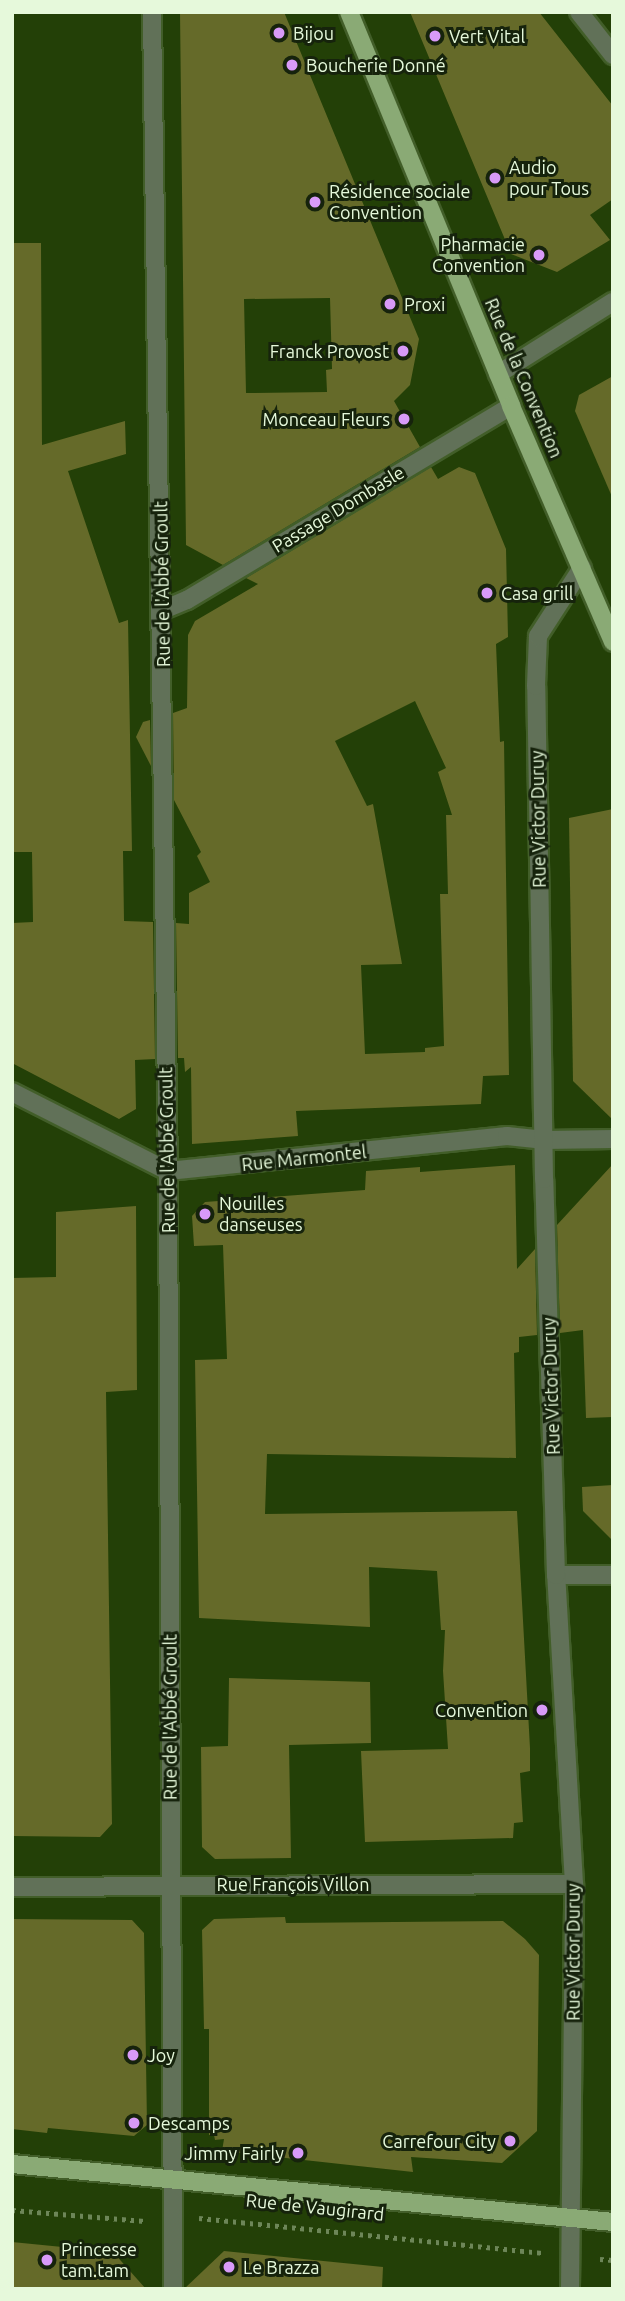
<!DOCTYPE html>
<html>
<head>
<meta charset="utf-8">
<style>
  body { margin:0 }
  #map { position:relative; width:625px; height:2301px; overflow:hidden; background:#234007; font-family:Ubuntu,sans-serif }
  div>[style] { position:absolute }
  .building>* { inset:0; background:#656a29 }
  .path>* { height:4.5px; margin-top:-2.25px; transform-origin:0; background:repeating-linear-gradient(90deg,#6d8658 0 3.5px,transparent 0 8.5px) }
  .roads { filter:drop-shadow(2px 0 #425e29) drop-shadow(-2px 0 #425e29) drop-shadow(0 2px #425e29) drop-shadow(0 -2px #425e29) }
  .minor>* { height:18px; margin:-9px; padding:0 9px; transform-origin:9px; border-radius:9px; background:#617158 }
  .major>* { height:18px; margin:-9px; padding:0 9px; transform-origin:9px; border-radius:9px; background:#8aaa75 }
  .dots>* { width:19px; height:19px; translate:-50% -50%; box-sizing:border-box; border:4px solid #16230c; border-radius:50% }
  span { translate:-50% -50%; white-space:nowrap; text-align:center; line-height:1.15; -webkit-text-stroke:6px #16230c; paint-order:stroke }
  .poi-label { font-size:18px; color:#e6f9db }
  .left { translate:0 -50%; text-align:left }
  .right { translate:-100% -50%; text-align:right }
  .street-label { font-size:18px; color:#e6f9db }
  .frame { position:absolute; inset:0; border:14px solid #e6f9db; pointer-events:none }
</style>
</head>
<body>
<div id="map">
  <div class="building">
    <i style="clip-path:polygon(evenodd,180px 12px,284px 12px,419px 339px,410px 385px,394px 401px,420px 447px,223px 565px,186px 545px,180px 12px,330px 298px,332px 369px,326px 370px,327px 392px,246px 393px,244px 299px,330px 298px)"></i>
    <i style="clip-path:polygon(410px 12px,539px 12px,613px 106px,613px 199px,590px 215px,610px 240px,557px 272px,511px 254px)"></i>
    <i style="clip-path:polygon(12px 243px,41px 243px,42px 445px,125px 421px,126px 454px,68px 471px,119px 623px,128px 620px,132px 851px,123px 851px,124px 921px,153px 922px,155px 1059px,135px 1060px,136px 1109px,119px 1119px,12px 1063px,12px 923px,33px 922px,32px 852px,12px 852px)"></i>
    <i style="clip-path:polygon(613px 376px,613px 499px,575px 411px,579px 395px)"></i>
    <i style="clip-path:polygon(evenodd,431px 467px,438px 479px,459px 467px,475px 473px,506px 549px,508px 637px,496px 644px,500px 742px,504px 741px,509px 1075px,483px 1076px,481px 1104px,296px 1111px,298px 1136px,192px 1144px,191px 1067px,185px 1072px,184px 1058px,178px 1058px,176px 923px,189px 924px,189px 893px,210px 882px,197px 856px,201px 852px,174px 800px,173px 713px,187px 708px,188px 635px,195px 621px,258px 584px,246px 578px,431px 467px,415px 701px,446px 768px,438px 772px,452px 815px,446px 815px,448px 894px,440px 894px,444px 1046px,425px 1048px,425px 1052px,365px 1054px,361px 965px,402px 964px,373px 804px,367px 806px,335px 741px,415px 701px)"></i>
    <i style="clip-path:polygon(150px 720px,151px 766px,136px 737px,143px 722px)"></i>
    <i style="clip-path:polygon(613px 809px,613px 1120px,573px 1081px,569px 818px)"></i>
    <i style="clip-path:polygon(613px 1164px,613px 1417px,586px 1418px,583px 1330px,560px 1333px,557px 1225px)"></i>
    <i style="clip-path:polygon(515px 1165px,517px 1269px,535px 1249px,537px 1335px,519px 1337px,519px 1352px,514px 1353px,516px 1458px,267px 1454px,265px 1514px,517px 1511px,530px 1748px,530px 1771px,520px 1773px,523px 1822px,514px 1823px,513px 1838px,365px 1842px,361px 1751px,448px 1749px,443px 1671px,445px 1630px,441px 1630px,437px 1571px,369px 1567px,370px 1627px,199px 1618px,195px 1360px,227px 1359px,223px 1245px,194px 1246px,192px 1216px,205px 1202px,365px 1190px,366px 1171px,420px 1167px,420px 1172px)"></i>
    <i style="clip-path:polygon(136px 1206px,137px 1390px,106px 1392px,112px 1824px,100px 1837px,12px 1836px,12px 1278px,56px 1277px,56px 1212px)"></i>
    <i style="clip-path:polygon(613px 1485px,613px 1541px,583px 1511px,582px 1487px)"></i>
    <i style="clip-path:polygon(229px 1678px,370px 1682px,371px 1743px,289px 1745px,291px 1858px,215px 1859px,202px 1847px,201px 1747px,228px 1746px)"></i>
    <i style="clip-path:polygon(285px 1917px,286px 1923px,503px 1921px,525px 1939px,539px 1955px,537px 2131px,502px 2163px,411px 2157px,413px 2172px,222px 2151px,224px 2139px,215px 2140px,214px 2135px,209px 2135px,209px 2029px,204px 2029px,202px 1930px,214px 1919px)"></i>
    <i style="clip-path:polygon(12px 1919px,132px 1920px,144px 1933px,147px 2125px,134px 2136px,48px 2128px,47px 2133px,12px 2129px)"></i>
    <i style="clip-path:polygon(12px 2242px,113px 2252px,146px 2289px,12px 2289px)"></i>
    <i style="clip-path:polygon(224px 2251px,383px 2267px,382px 2289px,184px 2289px)"></i>
  </div>
  <div class="path">
    <i style="left:12px;top:2210px;width:133px;rotate:4.7deg"></i>
    <i style="left:199px;top:2218px;width:345px;rotate:5.8deg"></i>
    <i style="left:600px;top:2259px;width:13px;rotate:4deg"></i>
  </div>
  <div class="roads">
    <div class="minor">
      <i style="left:152px;top:12px;width:1159px;rotate:89.21deg"></i>
      <i style="left:168px;top:1171px;width:1118px;rotate:89.74deg"></i>
      <i style="left:579px;top:12px;width:55px;rotate:51.7deg"></i>
      <i style="left:498px;top:374px;width:136px;rotate:-32.1deg"></i>
      <i style="left:163px;top:610px;width:26px;rotate:-23deg"></i>
      <i style="left:187px;top:600px;width:378px;rotate:-30.9deg"></i>
      <i style="left:12px;top:1092px;width:175px;rotate:26.9deg"></i>
      <i style="left:168px;top:1171px;width:341px;rotate:-5.9deg"></i>
      <i style="left:507px;top:1136px;width:38px;rotate:6deg"></i>
      <i style="left:545px;top:1140px;width:68px;rotate:-0.8deg"></i>
      <i style="left:556px;top:1575px;width:57px"></i>
      <i style="left:12px;top:1887px;width:562px;rotate:-0.31deg"></i>
      <i style="left:570px;top:2289px;width:405px;rotate:-89.4deg"></i>
      <i style="left:574px;top:1884px;width:310px;rotate:-93.3deg"></i>
      <i style="left:556px;top:1575px;width:396px;rotate:-91.7deg"></i>
      <i style="left:544px;top:1179px;width:493px;rotate:-90.9deg"></i>
      <i style="left:536px;top:686px;width:50px;rotate:-87.7deg"></i>
      <i style="left:538px;top:636px;width:81px;rotate:-57.1deg"></i>
    </div>
    <div class="major">
      <i style="left:349px;top:12px;width:426px;rotate:67.6deg"></i>
      <i style="left:511px;top:406px;width:257px;rotate:66.6deg"></i>
      <i style="left:12px;top:2164px;width:604px;rotate:5.51deg"></i>
    </div>
  </div>
  <div class="dots">
    <i style="left:279px;top:33px;background:#d89af8"></i>
    <i style="left:435px;top:36px;background:#d89af8"></i>
    <i style="left:292px;top:65px;background:#d89af8"></i>
    <i style="left:495px;top:178px;background:#d89af8"></i>
    <i style="left:315px;top:202px;background:#d89af8"></i>
    <i style="left:539px;top:255px;background:#d89af8"></i>
    <i style="left:390px;top:304px;background:#d89af8"></i>
    <i style="left:403px;top:351px;background:#d89af8"></i>
    <i style="left:404px;top:419px;background:#d89af8"></i>
    <i style="left:487px;top:593px;background:#d89af8"></i>
    <i style="left:205px;top:1214px;background:#d89af8"></i>
    <i style="left:542px;top:1710px;background:#d89af8"></i>
    <i style="left:133px;top:2055px;background:#d89af8"></i>
    <i style="left:134px;top:2123px;background:#d89af8"></i>
    <i style="left:510px;top:2141px;background:#d89af8"></i>
    <i style="left:298px;top:2153px;background:#d89af8"></i>
    <i style="left:47px;top:2260px;background:#d89af8"></i>
    <i style="left:229px;top:2267px;background:#d89af8"></i>
  </div>
  <div class="poi-label">
    <span class="left" style="left:293px;top:33px">Bijou</span>
    <span class="left" style="left:449px;top:36px">Vert Vital</span>
    <span class="left" style="left:306px;top:65px">Boucherie Donné</span>
    <span class="left" style="left:509px;top:178px">Audio<br>pour Tous</span>
    <span class="left" style="left:329px;top:202px">Résidence sociale<br>Convention</span>
    <span class="right" style="left:525px;top:255px">Pharmacie<br>Convention</span>
    <span class="left" style="left:404px;top:304px">Proxi</span>
    <span class="right" style="left:389px;top:351px">Franck Provost</span>
    <span class="right" style="left:390px;top:419px">Monceau Fleurs</span>
    <span class="left" style="left:501px;top:593px">Casa grill</span>
    <span class="left" style="left:219px;top:1214px">Nouilles<br>danseuses</span>
    <span class="right" style="left:528px;top:1710px">Convention</span>
    <span class="left" style="left:147px;top:2055px">Joy</span>
    <span class="left" style="left:148px;top:2123px">Descamps</span>
    <span class="right" style="left:496px;top:2141px">Carrefour City</span>
    <span class="right" style="left:284px;top:2153px">Jimmy Fairly</span>
    <span class="left" style="left:61px;top:2260px">Princesse<br>tam.tam</span>
    <span class="left" style="left:243px;top:2267px">Le Brazza</span>
  </div>
  <div class="street-label">
    <span style="left:524px;top:378px;rotate:67deg">Rue de la Convention</span>
    <span style="left:338px;top:509px;rotate:-31deg">Passage Dombasle</span>
    <span style="left:162px;top:584px;rotate:-91deg">Rue de l'Abbé Groult</span>
    <span style="left:538px;top:819px;rotate:-91deg">Rue Victor Duruy</span>
    <span style="left:167px;top:1150px;rotate:-91deg">Rue de l'Abbé Groult</span>
    <span style="left:304px;top:1158px;rotate:-6deg">Rue Marmontel</span>
    <span style="left:551px;top:1386px;rotate:-92deg">Rue Victor Duruy</span>
    <span style="left:170px;top:1717px;rotate:-90deg">Rue de l'Abbé Groult</span>
    <span style="left:293px;top:1884px">Rue François Villon</span>
    <span style="left:573px;top:1952px;rotate:-90deg">Rue Victor Duruy</span>
    <span style="left:315px;top:2207px;rotate:6deg">Rue de Vaugirard</span>
  </div>
  <div class="frame"></div>
</div>
</body>
</html>
